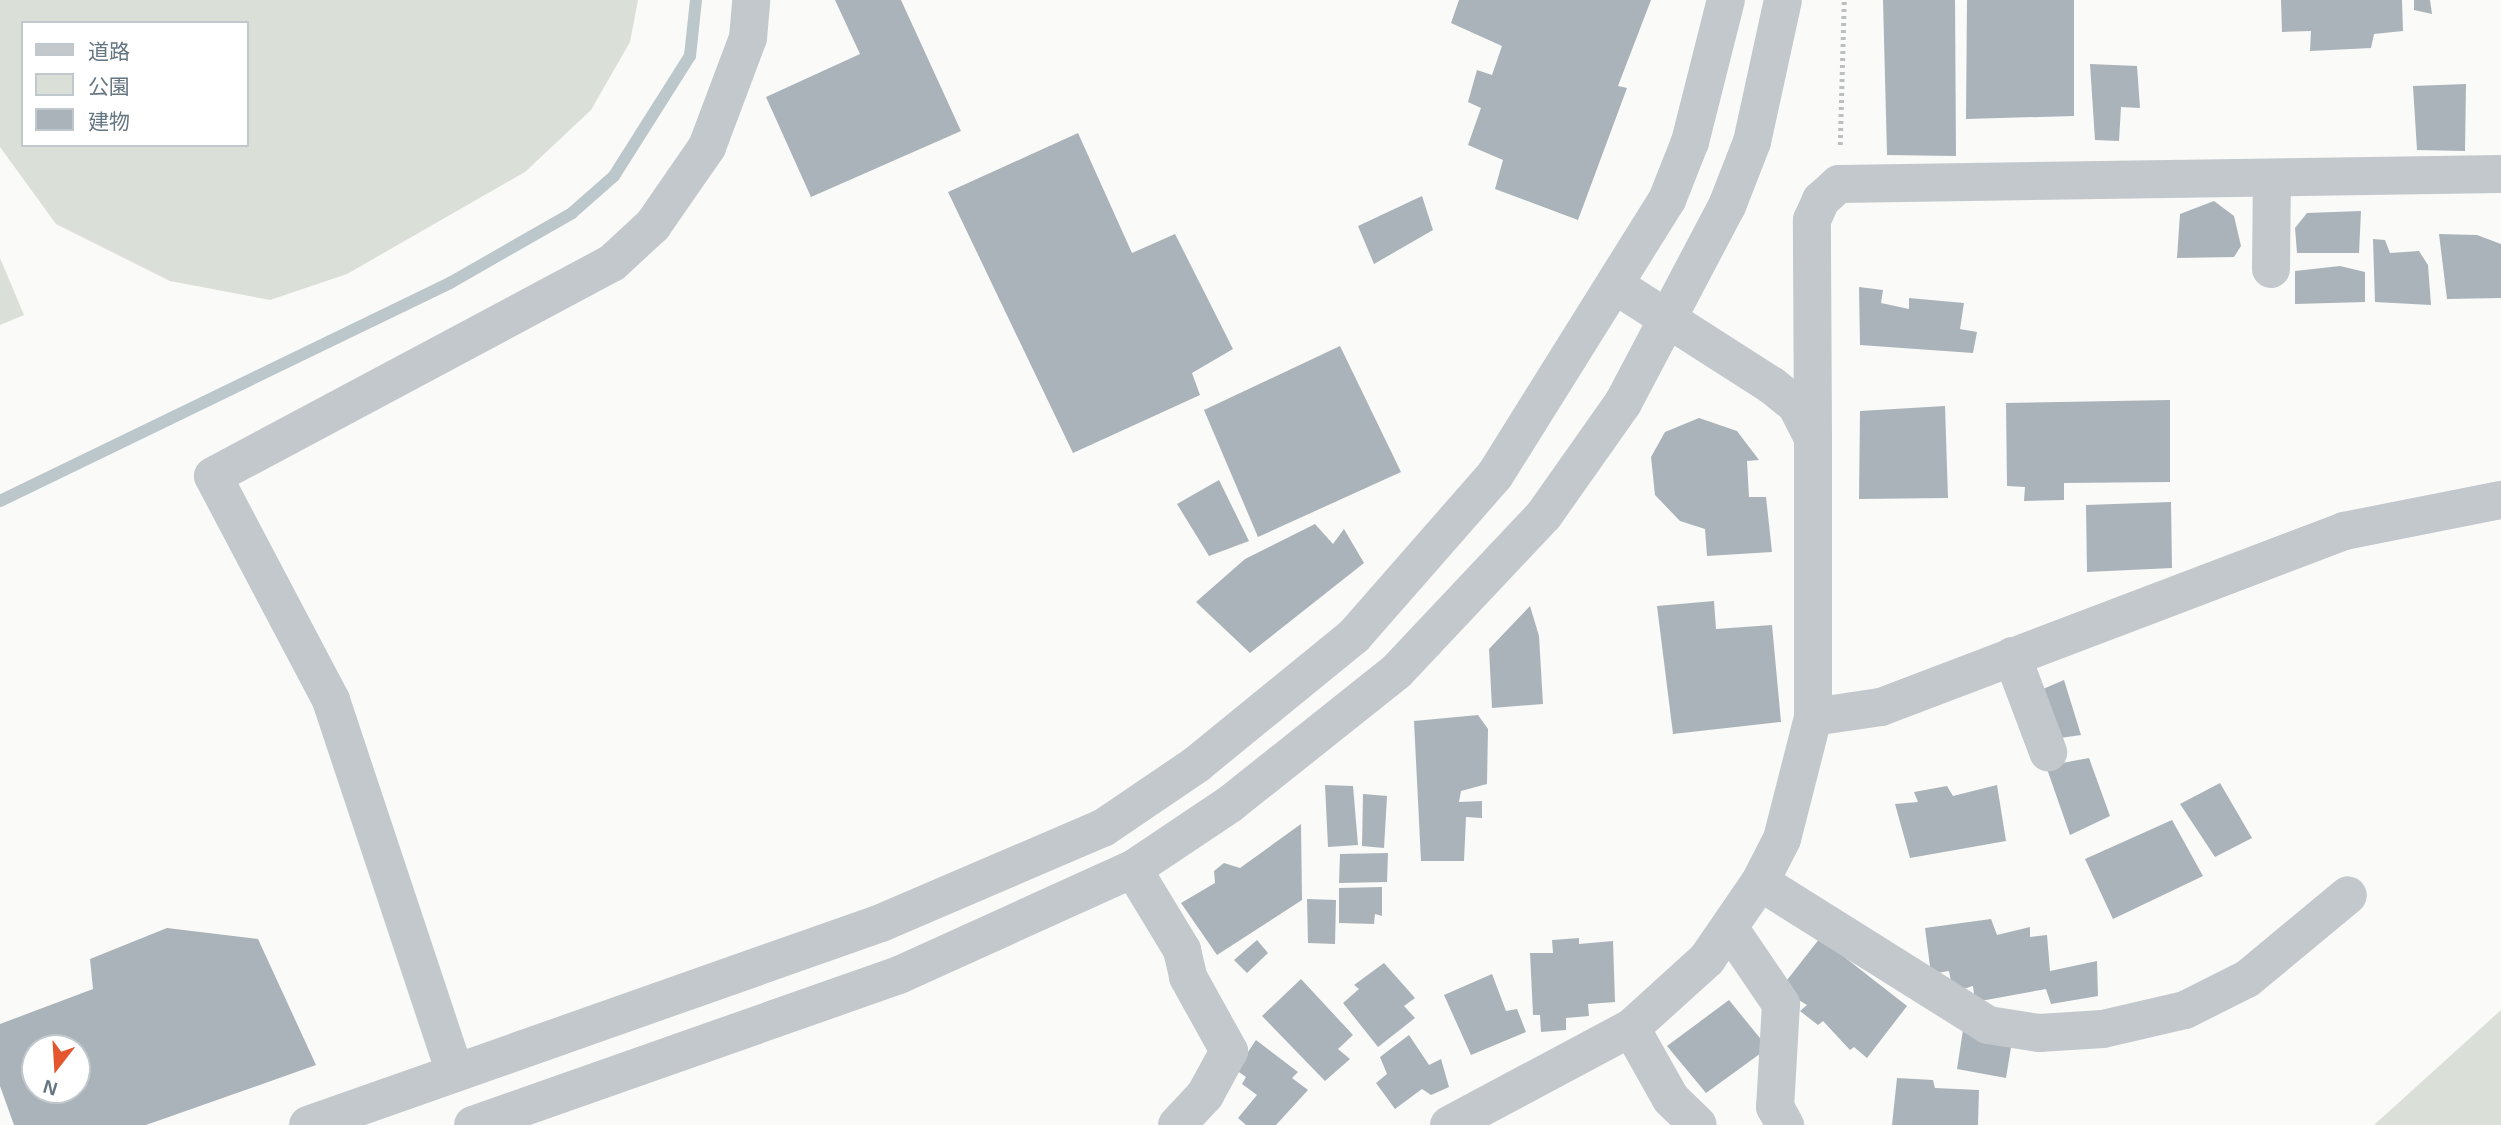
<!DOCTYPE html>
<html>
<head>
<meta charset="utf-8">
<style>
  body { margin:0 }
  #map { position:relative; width:2501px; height:1125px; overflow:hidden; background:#fafaf8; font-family:Helvetica,"Noto Sans JP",sans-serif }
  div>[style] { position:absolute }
  .green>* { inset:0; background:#dadfd7 }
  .stream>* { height:12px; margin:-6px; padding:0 6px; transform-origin:6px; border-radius:6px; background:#bbc7cb }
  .building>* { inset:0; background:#aab3b9 }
  .path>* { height:4.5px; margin-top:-2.25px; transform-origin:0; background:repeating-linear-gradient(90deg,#bbbfc2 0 3.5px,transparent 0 7px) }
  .minor>* { height:38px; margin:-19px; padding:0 19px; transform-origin:19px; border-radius:19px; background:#c3c8cc }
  span { translate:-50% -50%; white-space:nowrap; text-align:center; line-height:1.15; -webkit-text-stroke:7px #fff; paint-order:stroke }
  .legend { position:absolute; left:21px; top:21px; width:228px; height:126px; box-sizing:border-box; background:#fff; border:2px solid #c1c8cd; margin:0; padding:9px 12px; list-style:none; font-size:21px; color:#657683 }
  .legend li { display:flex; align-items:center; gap:14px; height:35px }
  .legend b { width:35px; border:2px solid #c1c8cd }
  .north { position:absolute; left:21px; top:1034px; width:70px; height:70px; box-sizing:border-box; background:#fff; border:2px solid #c1c8cd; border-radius:50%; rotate:197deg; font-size:19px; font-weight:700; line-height:28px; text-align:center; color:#657683 }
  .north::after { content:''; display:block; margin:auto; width:24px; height:32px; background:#e4572e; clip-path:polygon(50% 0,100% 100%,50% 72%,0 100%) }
</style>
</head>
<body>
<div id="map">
  <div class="green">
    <i style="clip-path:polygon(evenodd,0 0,638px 0,630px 42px,591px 110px,525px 172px,347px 274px,270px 300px,170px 281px,56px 224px,0 147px,0 0,23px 23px,247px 23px,247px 145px,23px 145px,23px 23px)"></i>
    <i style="clip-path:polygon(0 258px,24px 315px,0 325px)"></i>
    <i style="clip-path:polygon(2501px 1010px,2501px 1125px,2374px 1125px)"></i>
  </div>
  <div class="stream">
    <i style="left:0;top:501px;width:500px;rotate:-25.85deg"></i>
    <i style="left:450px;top:283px;width:141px;rotate:-29.8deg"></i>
    <i style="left:572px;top:213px;width:56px;rotate:-41.4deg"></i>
    <i style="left:614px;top:176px;width:142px;rotate:-57.7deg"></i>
    <i style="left:690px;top:56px;width:56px;rotate:-83.9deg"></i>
  </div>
  <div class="building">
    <i style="clip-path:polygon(835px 0,901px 0,961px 131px,811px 197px,766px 97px,860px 54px)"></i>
    <i style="clip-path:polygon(1459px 0,1651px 0,1618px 86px,1627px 88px,1578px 220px,1495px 189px,1503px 160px,1468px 145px,1481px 108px,1468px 102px,1477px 70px,1492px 75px,1502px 46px,1451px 23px)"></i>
    <i style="clip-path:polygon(1883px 0,1955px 0,1956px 156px,1887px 155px)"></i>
    <i style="clip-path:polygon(1967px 0,2074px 0,2074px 116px,1966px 119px)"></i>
    <i style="clip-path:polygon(2281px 0,2402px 0,2403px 31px,2374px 34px,2371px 48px,2310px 51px,2311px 31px,2282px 32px)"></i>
    <i style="clip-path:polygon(2414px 0,2430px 0,2432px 14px,2414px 10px)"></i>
    <i style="clip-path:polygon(2090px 64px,2137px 66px,2140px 108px,2121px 107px,2119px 141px,2095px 140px)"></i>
    <i style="clip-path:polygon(2466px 84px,2465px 151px,2417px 150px,2413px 86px)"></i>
    <i style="clip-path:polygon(1078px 133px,1132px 253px,1175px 234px,1233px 349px,1192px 373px,1200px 395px,1073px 453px,948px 192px)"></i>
    <i style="clip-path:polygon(1422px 196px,1433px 230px,1374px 264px,1358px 226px)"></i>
    <i style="clip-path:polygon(2214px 201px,2234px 216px,2241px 246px,2234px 257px,2177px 258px,2180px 214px)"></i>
    <i style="clip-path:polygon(2361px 211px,2359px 253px,2297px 253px,2295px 228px,2307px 213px)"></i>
    <i style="clip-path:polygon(2439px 234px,2477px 235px,2501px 244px,2501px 298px,2447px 299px)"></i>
    <i style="clip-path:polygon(2373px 239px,2385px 240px,2390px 253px,2419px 251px,2428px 265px,2431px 305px,2375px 302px)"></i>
    <i style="clip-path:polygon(2340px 266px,2365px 272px,2365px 302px,2295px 304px,2295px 271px)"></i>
    <i style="clip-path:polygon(1859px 287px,1883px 290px,1881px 303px,1909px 309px,1909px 298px,1964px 303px,1960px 329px,1977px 332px,1973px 353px,1860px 345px)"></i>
    <i style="clip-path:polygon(1340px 346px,1401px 472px,1258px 537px,1204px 410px)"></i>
    <i style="clip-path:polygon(2170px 400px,2170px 482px,2064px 483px,2064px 500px,2024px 501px,2025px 487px,2007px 486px,2006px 403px)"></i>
    <i style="clip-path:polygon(1945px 406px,1948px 498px,1859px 499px,1860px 411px)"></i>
    <i style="clip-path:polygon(1699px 418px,1737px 431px,1759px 460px,1747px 461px,1749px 497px,1766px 497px,1772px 552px,1707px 556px,1705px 529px,1680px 521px,1655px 495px,1651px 457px,1665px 432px)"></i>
    <i style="clip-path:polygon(1219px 480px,1249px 541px,1209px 556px,1177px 504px)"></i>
    <i style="clip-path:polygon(2171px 502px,2172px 568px,2087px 572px,2086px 505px)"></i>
    <i style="clip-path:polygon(1315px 524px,1333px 544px,1344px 529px,1364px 563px,1250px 653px,1196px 602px,1245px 559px)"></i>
    <i style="clip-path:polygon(1714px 601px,1716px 629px,1772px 625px,1781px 722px,1673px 734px,1657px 606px)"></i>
    <i style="clip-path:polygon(1530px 606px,1539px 636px,1543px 704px,1492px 708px,1489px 649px)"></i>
    <i style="clip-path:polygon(2064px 680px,2081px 735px,2053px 739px,2036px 692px)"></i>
    <i style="clip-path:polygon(1478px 715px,1488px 729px,1487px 784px,1461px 791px,1459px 802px,1482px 801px,1482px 818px,1466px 817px,1464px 861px,1421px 861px,1414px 721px)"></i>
    <i style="clip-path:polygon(2089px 758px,2110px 816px,2070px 835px,2046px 766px)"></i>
    <i style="clip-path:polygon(2220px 783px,2252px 838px,2215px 857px,2180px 804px)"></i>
    <i style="clip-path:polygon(1325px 785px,1353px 786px,1358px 845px,1328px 847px)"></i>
    <i style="clip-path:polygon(1997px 785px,2006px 841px,1910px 858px,1895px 804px,1918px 802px,1914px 792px,1947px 786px,1953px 796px)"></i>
    <i style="clip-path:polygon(1363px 794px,1387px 796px,1384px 848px,1362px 846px)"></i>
    <i style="clip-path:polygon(2172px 820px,2203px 876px,2113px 919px,2085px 859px)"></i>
    <i style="clip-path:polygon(1301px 824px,1302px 900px,1217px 955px,1181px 903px,1215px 883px,1214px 871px,1224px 863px,1240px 868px)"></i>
    <i style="clip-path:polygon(1388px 853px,1387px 882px,1339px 883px,1340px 854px)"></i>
    <i style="clip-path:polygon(1382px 887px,1382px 916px,1375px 914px,1374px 924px,1339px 923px,1339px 888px)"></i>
    <i style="clip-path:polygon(1307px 899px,1336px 900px,1335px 944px,1308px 943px)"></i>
    <i style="clip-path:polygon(1991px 919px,1997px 935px,2030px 927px,2030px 937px,2047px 935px,2050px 971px,2097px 961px,2098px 996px,2051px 1004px,2046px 989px,1975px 1002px,1973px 986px,1953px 992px,1949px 971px,1931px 974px,1925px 928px)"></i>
    <i style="clip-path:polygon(evenodd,167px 928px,258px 939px,316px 1065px,146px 1125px,14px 1125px,0 1086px,0 1024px,93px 989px,90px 959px,167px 928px,35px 1048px,77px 1048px,77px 1090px,35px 1090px,35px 1048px)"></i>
    <i style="clip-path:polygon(1579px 938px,1579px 944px,1613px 941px,1615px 1002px,1588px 1004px,1589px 1016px,1566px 1018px,1566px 1030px,1541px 1032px,1540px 1015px,1533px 1015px,1530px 953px,1553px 953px,1552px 940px)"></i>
    <i style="clip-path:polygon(1820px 938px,1907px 1006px,1867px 1058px,1854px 1047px,1850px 1050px,1823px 1021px,1818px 1025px,1800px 1011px,1807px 1005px,1780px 989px)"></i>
    <i style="clip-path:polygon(1257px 940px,1268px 953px,1247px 973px,1234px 960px)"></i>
    <i style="clip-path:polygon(1384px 963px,1415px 998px,1404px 1006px,1415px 1018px,1378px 1047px,1343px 1003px,1359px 989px,1354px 985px)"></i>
    <i style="clip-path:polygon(1492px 974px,1506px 1011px,1517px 1009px,1526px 1032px,1471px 1055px,1444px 995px)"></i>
    <i style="clip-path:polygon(1301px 979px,1353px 1035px,1338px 1049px,1350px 1059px,1325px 1081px,1262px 1016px)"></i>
    <i style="clip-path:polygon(1729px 1000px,1768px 1048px,1706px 1093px,1667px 1046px)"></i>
    <i style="clip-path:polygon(1963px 1030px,2012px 1041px,2006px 1078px,1957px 1069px)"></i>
    <i style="clip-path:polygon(1409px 1035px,1429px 1065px,1441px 1059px,1449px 1087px,1431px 1095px,1422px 1089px,1395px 1109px,1376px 1083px,1387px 1074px,1380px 1057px)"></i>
    <i style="clip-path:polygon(1256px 1040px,1298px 1072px,1292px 1078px,1308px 1090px,1276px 1125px,1246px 1125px,1238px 1118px,1257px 1095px,1242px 1084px,1246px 1077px,1236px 1070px)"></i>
    <i style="clip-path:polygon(1897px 1078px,1933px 1080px,1935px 1088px,1979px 1090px,1978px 1125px,1892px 1125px)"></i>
  </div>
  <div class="path">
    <i style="left:1840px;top:145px;width:145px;rotate:-88.4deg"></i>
  </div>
  <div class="minor">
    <i style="left:2271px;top:269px;width:90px;rotate:-89.4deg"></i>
    <i style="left:1813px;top:437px;width:217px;rotate:-90.3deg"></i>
    <i style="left:1812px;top:220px;width:22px;rotate:-66deg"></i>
    <i style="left:1821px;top:200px;width:24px;rotate:-42deg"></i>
    <i style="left:1839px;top:184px;width:662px;rotate:-0.87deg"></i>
    <i style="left:2012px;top:656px;width:103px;rotate:69.4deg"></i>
    <i style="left:1813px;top:717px;width:69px;rotate:-8.4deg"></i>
    <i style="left:1881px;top:707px;width:495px;rotate:-20.8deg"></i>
    <i style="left:2344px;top:531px;width:160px;rotate:-11.2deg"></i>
    <i style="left:1133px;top:869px;width:95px;rotate:58.8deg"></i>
    <i style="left:1182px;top:950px;width:28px;rotate:77deg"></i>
    <i style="left:1188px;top:977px;width:85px;rotate:61deg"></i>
    <i style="left:1229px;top:1051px;width:50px;rotate:118.6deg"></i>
    <i style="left:1205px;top:1095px;width:41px;rotate:133deg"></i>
    <i style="left:1760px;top:882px;width:269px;rotate:32.1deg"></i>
    <i style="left:1988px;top:1025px;width:52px;rotate:8.9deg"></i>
    <i style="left:2039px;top:1033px;width:64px;rotate:-3.6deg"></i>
    <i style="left:2103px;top:1029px;width:84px;rotate:-13deg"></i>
    <i style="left:2185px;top:1010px;width:69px;rotate:-26.6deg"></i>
    <i style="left:2247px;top:979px;width:131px;rotate:-39.7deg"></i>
    <i style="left:1730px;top:929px;width:91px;rotate:55.8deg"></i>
    <i style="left:1781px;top:1004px;width:103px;rotate:93.3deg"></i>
    <i style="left:1775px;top:1107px;width:21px;rotate:61deg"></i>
    <i style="left:1631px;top:1028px;width:81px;rotate:60.6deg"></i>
    <i style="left:1671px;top:1099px;width:37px;rotate:44deg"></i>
    <i style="left:455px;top:1073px;width:393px;rotate:-108.4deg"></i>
    <i style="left:331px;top:700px;width:253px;rotate:-117.8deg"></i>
    <i style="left:213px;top:476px;width:452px;rotate:-28.1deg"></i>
    <i style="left:612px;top:263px;width:56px;rotate:-42.8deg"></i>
    <i style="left:653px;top:225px;width:95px;rotate:-55.3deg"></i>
    <i style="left:707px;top:147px;width:116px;rotate:-69.4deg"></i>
    <i style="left:748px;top:38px;width:38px;rotate:-85deg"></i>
    <i style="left:308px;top:1125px;width:608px;rotate:-19.42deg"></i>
    <i style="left:881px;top:923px;width:241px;rotate:-23.2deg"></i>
    <i style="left:1103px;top:828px;width:114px;rotate:-34.2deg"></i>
    <i style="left:1197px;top:764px;width:203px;rotate:-39.2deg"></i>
    <i style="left:1354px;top:636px;width:214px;rotate:-48.8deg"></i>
    <i style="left:1495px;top:475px;width:324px;rotate:-58deg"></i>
    <i style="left:1667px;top:200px;width:62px;rotate:-68.4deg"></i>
    <i style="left:1690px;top:142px;width:146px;rotate:-75.8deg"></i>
    <i style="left:473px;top:1125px;width:452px;rotate:-19.4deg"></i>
    <i style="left:899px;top:975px;width:257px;rotate:-24.4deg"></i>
    <i style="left:1133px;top:869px;width:117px;rotate:-33.8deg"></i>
    <i style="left:1230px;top:804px;width:213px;rotate:-38.5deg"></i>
    <i style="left:1397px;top:671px;width:214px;rotate:-46.7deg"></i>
    <i style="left:1544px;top:515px;width:137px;rotate:-54.8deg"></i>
    <i style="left:1623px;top:403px;width:223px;rotate:-62.2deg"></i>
    <i style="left:1727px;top:206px;width:69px;rotate:-68.7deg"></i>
    <i style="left:1752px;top:142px;width:145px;rotate:-77.7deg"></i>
    <i style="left:1449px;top:1125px;width:206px;rotate:-28.1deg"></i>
    <i style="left:1631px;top:1028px;width:103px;rotate:-42.2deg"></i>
    <i style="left:1707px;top:959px;width:93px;rotate:-55.5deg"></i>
    <i style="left:1760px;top:882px;width:48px;rotate:-62.9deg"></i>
    <i style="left:1782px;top:839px;width:126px;rotate:-75.7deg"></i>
    <i style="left:1813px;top:717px;width:279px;rotate:-90deg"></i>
    <i style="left:1813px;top:438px;width:37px;rotate:-117deg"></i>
    <i style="left:1796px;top:405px;width:32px;rotate:-141deg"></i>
    <i style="left:1771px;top:385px;width:184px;rotate:-147.4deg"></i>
  </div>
  <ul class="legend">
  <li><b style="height:9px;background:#c3c8cc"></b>道路</li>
  <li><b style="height:19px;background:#dadfd7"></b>公園</li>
  <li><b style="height:19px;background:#aab3b9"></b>建物</li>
  </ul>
  <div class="north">N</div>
</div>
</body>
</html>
